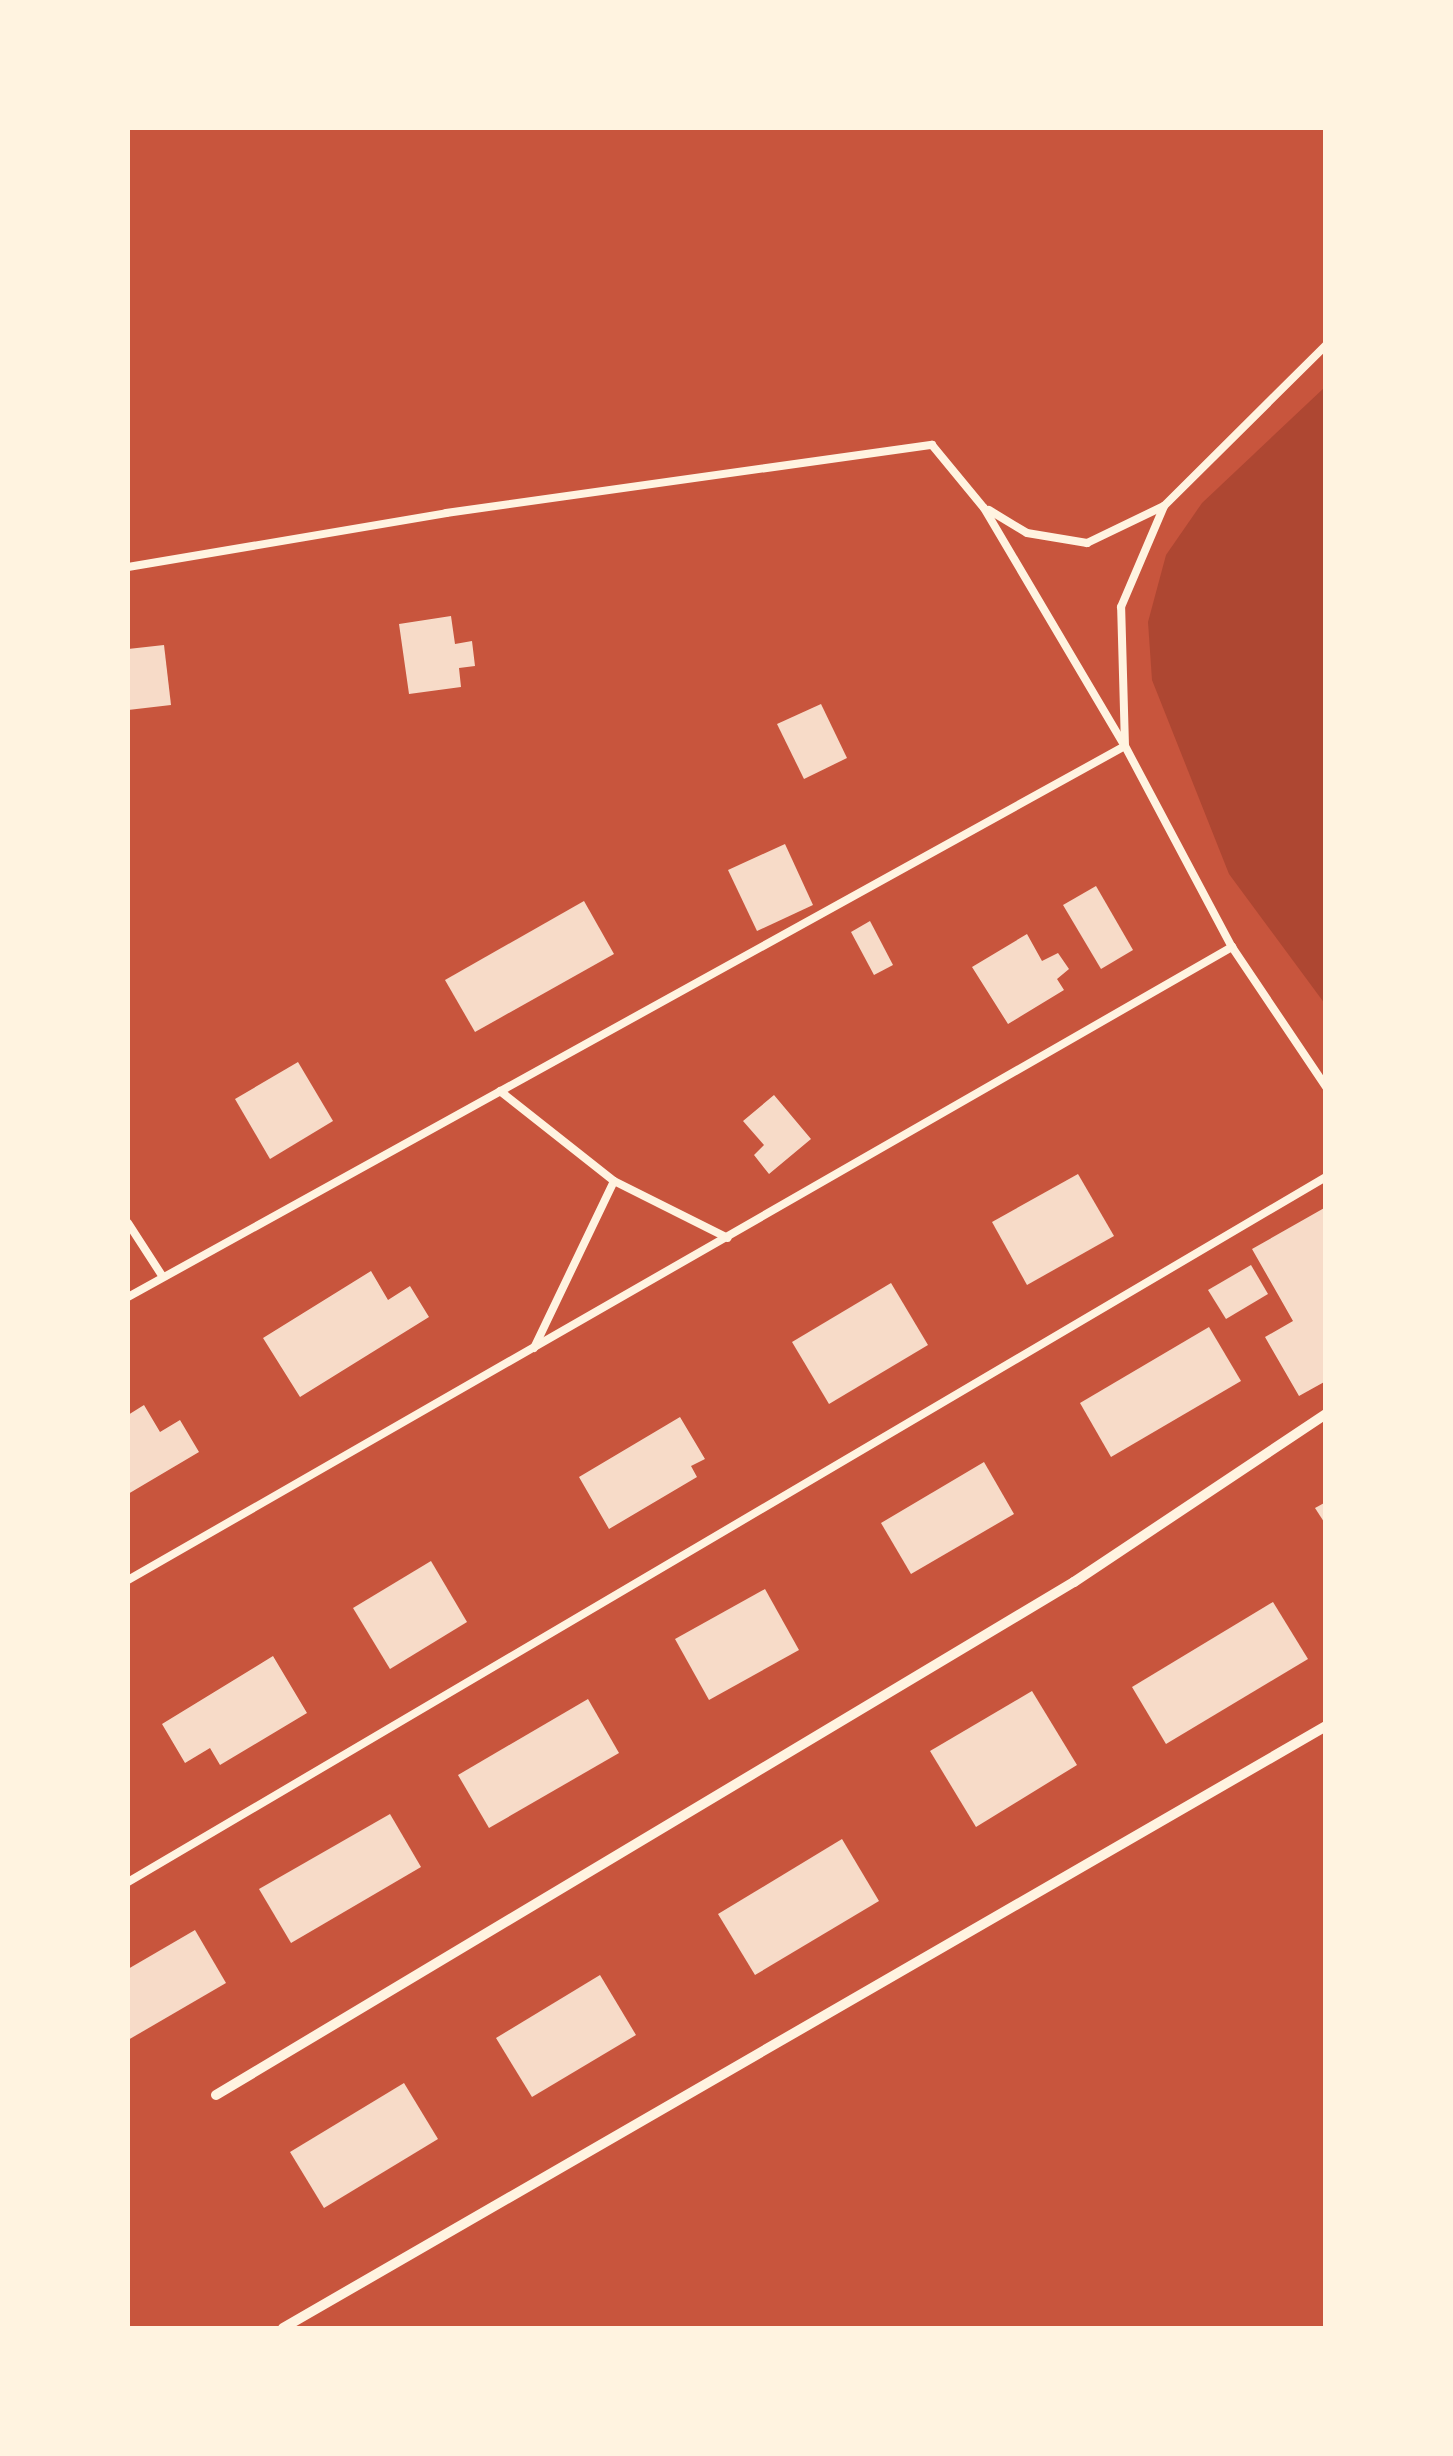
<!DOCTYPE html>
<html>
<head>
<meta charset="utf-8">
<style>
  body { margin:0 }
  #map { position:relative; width:1453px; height:2456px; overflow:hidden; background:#c8553d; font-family:"Source Sans 3",sans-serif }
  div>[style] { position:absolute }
  .green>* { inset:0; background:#ae4732 }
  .building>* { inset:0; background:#f7dbc8 }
  .service>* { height:8px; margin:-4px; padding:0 4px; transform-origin:4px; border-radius:4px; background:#fff3e0 }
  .minor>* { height:10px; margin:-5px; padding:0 5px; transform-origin:5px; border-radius:5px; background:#fff3e0 }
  span { translate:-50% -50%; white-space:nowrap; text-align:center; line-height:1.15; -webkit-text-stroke:10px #fff3e0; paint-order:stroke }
  .frame { position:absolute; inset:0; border:130px solid #fff3e0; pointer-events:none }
</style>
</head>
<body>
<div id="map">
  <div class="green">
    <i style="clip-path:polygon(1325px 387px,1325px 1004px,1229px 874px,1152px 680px,1148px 622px,1166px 555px,1202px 503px)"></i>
  </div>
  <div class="building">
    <i style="clip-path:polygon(451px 616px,455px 644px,472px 641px,475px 666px,459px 668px,461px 687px,409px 694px,399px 624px)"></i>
    <i style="clip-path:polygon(164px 645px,171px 705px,128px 710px,128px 649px)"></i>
    <i style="clip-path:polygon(821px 704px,847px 758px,804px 779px,777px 724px)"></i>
    <i style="clip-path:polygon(785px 844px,813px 905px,757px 931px,728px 870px)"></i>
    <i style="clip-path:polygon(1096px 886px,1133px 950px,1101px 969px,1063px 905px)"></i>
    <i style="clip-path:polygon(584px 901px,614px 954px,475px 1032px,445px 980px)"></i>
    <i style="clip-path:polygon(870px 921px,893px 965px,874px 975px,851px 932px)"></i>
    <i style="clip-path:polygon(1027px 934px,1042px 961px,1058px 953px,1069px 969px,1057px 979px,1064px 990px,1008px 1024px,972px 967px)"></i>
    <i style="clip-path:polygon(298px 1062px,333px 1121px,270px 1159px,235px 1099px)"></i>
    <i style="clip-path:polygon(774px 1095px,811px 1139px,769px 1174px,754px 1155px,764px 1145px,743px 1121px)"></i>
    <i style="clip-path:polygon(1078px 1174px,1114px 1236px,1027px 1285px,992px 1222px)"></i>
    <i style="clip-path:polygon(1326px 1207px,1326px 1381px,1299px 1396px,1265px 1337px,1293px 1321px,1252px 1249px)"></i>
    <i style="clip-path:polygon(1251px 1265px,1268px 1294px,1226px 1319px,1208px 1290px)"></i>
    <i style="clip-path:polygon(371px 1271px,388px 1300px,410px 1286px,429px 1317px,300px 1397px,263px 1338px)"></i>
    <i style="clip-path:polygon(891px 1283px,928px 1345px,829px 1404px,792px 1342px)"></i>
    <i style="clip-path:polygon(1209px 1327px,1241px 1381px,1111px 1457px,1080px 1403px)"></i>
    <i style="clip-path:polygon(144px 1405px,160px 1432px,180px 1420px,199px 1452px,128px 1494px,128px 1415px)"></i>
    <i style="clip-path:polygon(680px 1417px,705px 1459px,691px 1466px,697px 1477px,609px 1529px,579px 1477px)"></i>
    <i style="clip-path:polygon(984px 1462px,1014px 1514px,911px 1574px,881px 1523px)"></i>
    <i style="clip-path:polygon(1326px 1502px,1326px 1525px,1315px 1508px)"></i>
    <i style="clip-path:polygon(431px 1561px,467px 1622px,390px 1669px,353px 1608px)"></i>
    <i style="clip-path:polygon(765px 1589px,799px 1650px,709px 1700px,675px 1639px)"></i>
    <i style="clip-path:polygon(1273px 1602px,1308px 1659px,1166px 1744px,1132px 1687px)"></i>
    <i style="clip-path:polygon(273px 1656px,307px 1713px,220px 1765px,210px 1748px,185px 1763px,162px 1724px)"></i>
    <i style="clip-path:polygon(1032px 1691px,1077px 1765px,976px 1827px,930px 1751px)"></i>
    <i style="clip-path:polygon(588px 1699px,619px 1753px,489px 1828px,458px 1775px)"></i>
    <i style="clip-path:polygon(390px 1814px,421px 1867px,291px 1943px,259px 1889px)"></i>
    <i style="clip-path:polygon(842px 1839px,879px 1901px,755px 1975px,718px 1914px)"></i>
    <i style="clip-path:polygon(195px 1930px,226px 1983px,128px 2040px,128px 1969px)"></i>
    <i style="clip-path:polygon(600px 1975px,636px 2035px,532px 2097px,496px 2038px)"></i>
    <i style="clip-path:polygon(404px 2083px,438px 2139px,324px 2208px,290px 2152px)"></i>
  </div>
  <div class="service">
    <i style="left:989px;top:510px;width:44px;rotate:31.2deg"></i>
    <i style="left:1027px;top:533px;width:61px;rotate:9.5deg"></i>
    <i style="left:1087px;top:543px;width:85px;rotate:-25.7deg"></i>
    <i style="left:128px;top:567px;width:323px;rotate:-9.6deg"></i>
    <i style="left:446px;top:513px;width:491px;rotate:-8deg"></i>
    <i style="left:932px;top:445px;width:82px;rotate:50.5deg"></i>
    <i style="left:984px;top:508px;width:277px;rotate:59.4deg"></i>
    <i style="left:1125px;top:746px;width:228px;rotate:62deg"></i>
    <i style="left:1232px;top:947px;width:169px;rotate:56.1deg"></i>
    <i style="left:500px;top:1091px;width:145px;rotate:38.3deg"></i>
    <i style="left:614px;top:1181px;width:127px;rotate:26.6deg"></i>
    <i style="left:128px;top:1223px;width:64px;rotate:57.1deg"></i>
    <i style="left:128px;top:1297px;width:1139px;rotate:-28.93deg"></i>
    <i style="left:1125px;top:746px;width:139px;rotate:-91.6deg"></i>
    <i style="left:1121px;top:607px;width:110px;rotate:-66.9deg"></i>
    <i style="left:1164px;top:506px;width:228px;rotate:-44.8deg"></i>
    <i style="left:534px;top:1348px;width:185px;rotate:-64.4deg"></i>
    <i style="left:128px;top:1580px;width:1273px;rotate:-29.83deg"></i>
    <i style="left:128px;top:1882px;width:1390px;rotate:-30.48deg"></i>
  </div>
  <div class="minor">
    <i style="left:216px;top:2095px;width:1000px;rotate:-30.88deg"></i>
    <i style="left:1074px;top:1582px;width:303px;rotate:-33.7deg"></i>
    <i style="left:283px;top:2328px;width:1204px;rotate:-29.99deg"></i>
  </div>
  <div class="frame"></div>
</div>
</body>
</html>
